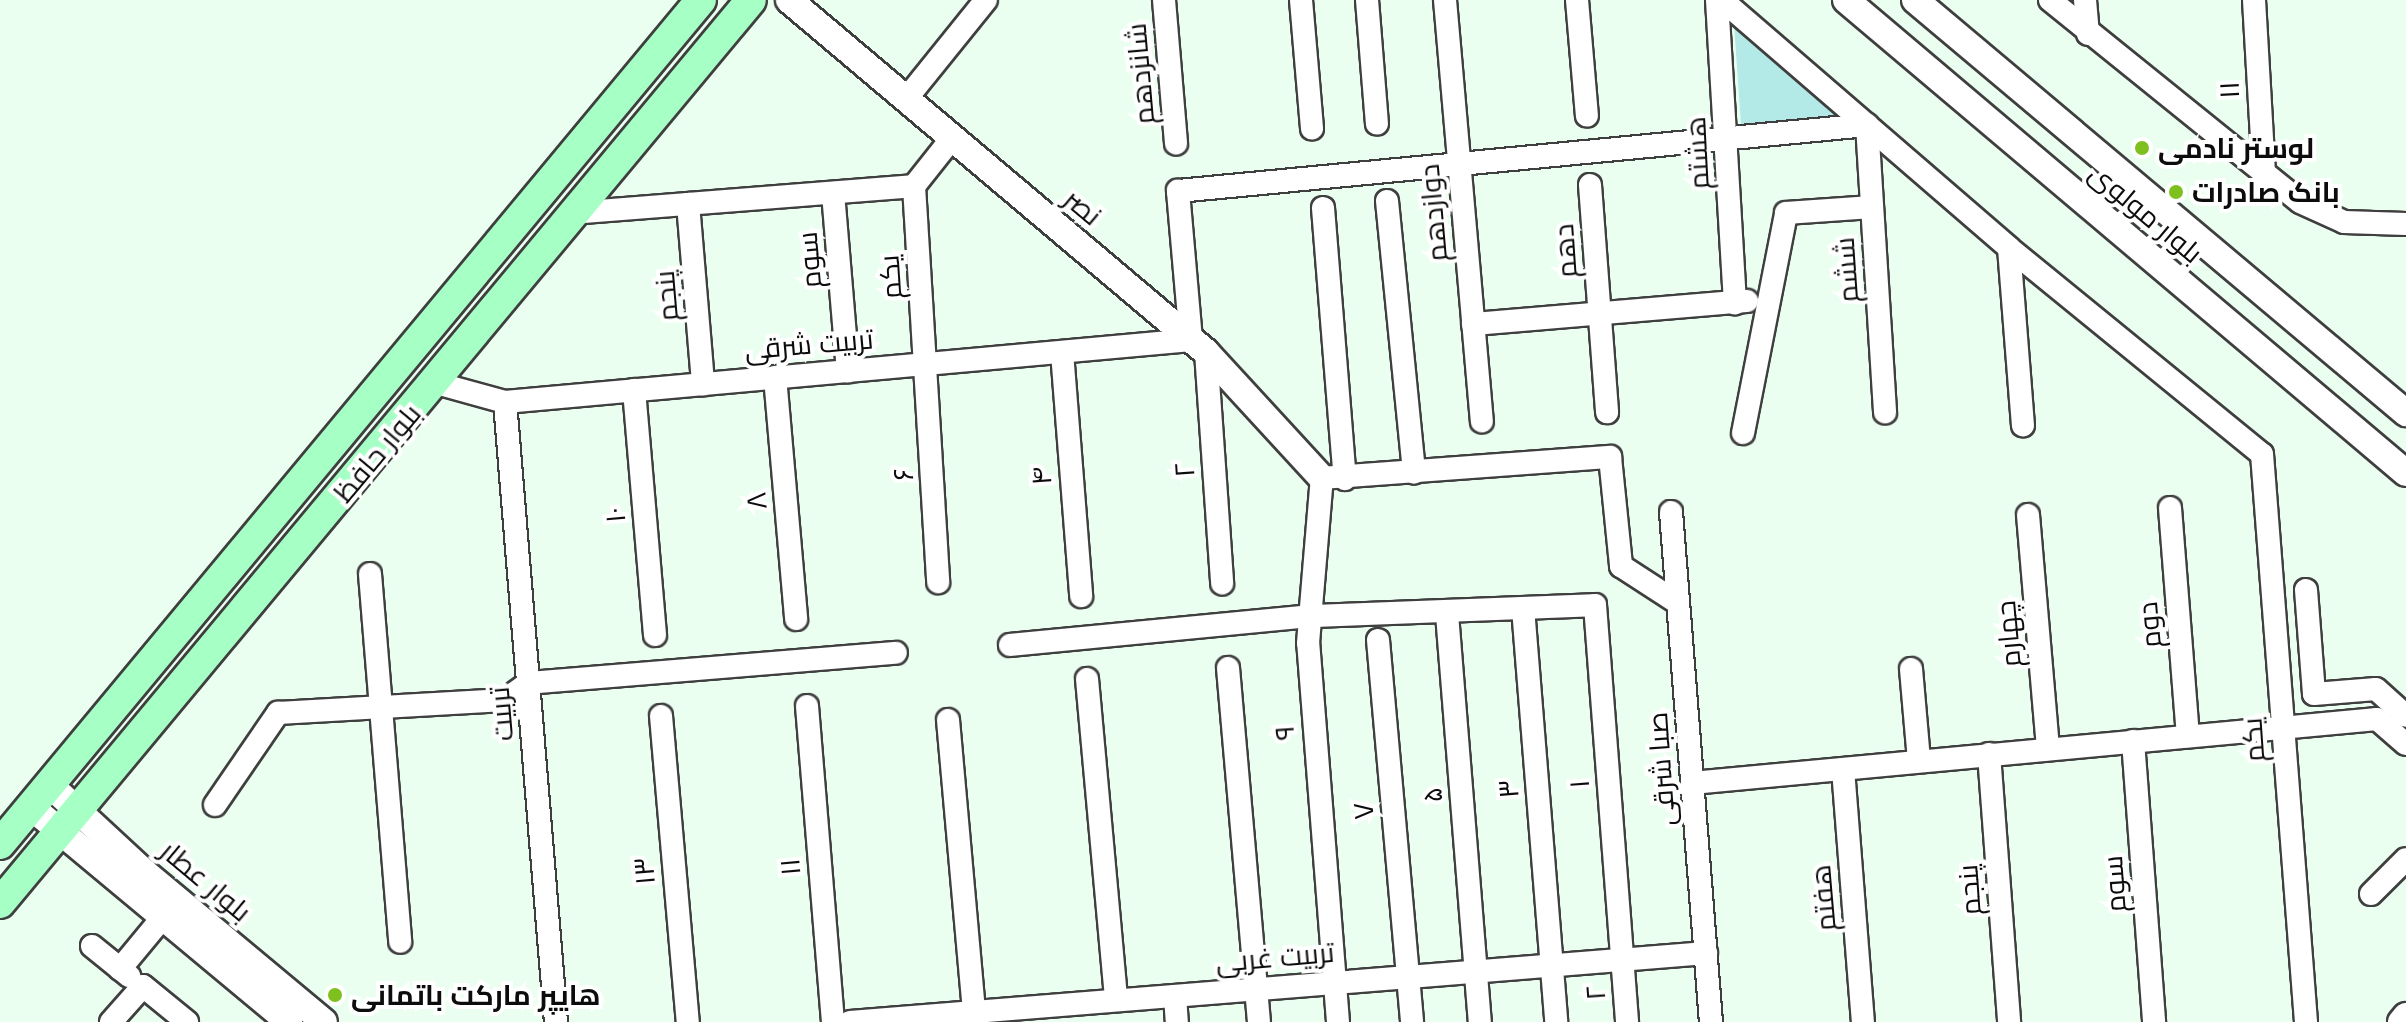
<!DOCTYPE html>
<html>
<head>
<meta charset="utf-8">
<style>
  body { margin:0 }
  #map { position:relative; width:2406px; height:1022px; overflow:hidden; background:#ebfff0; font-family:Lora,Cairo,serif }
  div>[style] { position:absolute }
  .green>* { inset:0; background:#b3eae7 }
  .roads { filter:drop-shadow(2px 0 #3f3f3f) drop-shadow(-2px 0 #3f3f3f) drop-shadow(0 2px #3f3f3f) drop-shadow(0 -2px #3f3f3f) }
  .minor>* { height:22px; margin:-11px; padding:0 11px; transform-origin:11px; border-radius:11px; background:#fff }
  .tertiary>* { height:26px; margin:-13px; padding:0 13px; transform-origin:13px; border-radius:13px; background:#fff }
  .secondary>* { height:30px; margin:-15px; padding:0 15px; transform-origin:15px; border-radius:15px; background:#a6ffc5 }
  .dots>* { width:22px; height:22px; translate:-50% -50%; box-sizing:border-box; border:4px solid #fff; border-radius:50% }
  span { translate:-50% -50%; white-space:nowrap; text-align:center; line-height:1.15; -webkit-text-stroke:8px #fff; paint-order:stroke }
  .street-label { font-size:28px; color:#0c0c0c }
  .poi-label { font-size:28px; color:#0c0c0c; font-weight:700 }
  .left { translate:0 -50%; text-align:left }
</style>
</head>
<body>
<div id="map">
  <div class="green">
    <i style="clip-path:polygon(1734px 24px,1843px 118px,1741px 125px)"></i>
  </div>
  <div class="roads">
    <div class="minor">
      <i style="left:1164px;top:0;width:144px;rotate:85.2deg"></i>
      <i style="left:1301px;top:0;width:129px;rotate:85.1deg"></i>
      <i style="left:1367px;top:0;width:124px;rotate:85.4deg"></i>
      <i style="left:1445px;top:0;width:423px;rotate:85deg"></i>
      <i style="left:1577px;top:0;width:116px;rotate:85.1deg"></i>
      <i style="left:1717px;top:0;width:304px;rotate:86.6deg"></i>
      <i style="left:1722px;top:0;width:379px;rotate:40.8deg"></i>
      <i style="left:2009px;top:248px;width:326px;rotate:39.2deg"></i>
      <i style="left:2262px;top:454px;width:570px;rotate:85.57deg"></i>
      <i style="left:2050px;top:0;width:321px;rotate:38.9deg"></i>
      <i style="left:2300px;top:202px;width:48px;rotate:24.4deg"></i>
      <i style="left:2344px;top:222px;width:62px;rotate:1.8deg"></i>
      <i style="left:2085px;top:0;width:34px;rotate:85deg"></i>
      <i style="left:2254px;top:0;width:176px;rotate:86.7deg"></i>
      <i style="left:906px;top:99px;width:127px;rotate:-51.1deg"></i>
      <i style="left:1590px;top:185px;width:228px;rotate:85.7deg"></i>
      <i style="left:914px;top:186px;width:397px;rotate:86.5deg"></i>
      <i style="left:833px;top:193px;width:179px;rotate:85.2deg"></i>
      <i style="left:1387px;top:201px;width:273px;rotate:84.3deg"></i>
      <i style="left:688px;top:204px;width:181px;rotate:85.2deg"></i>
      <i style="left:1323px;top:208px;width:272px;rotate:85.4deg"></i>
      <i style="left:572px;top:213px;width:343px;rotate:-4.5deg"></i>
      <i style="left:914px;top:186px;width:61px;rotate:-51.6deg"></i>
      <i style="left:2009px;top:248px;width:178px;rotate:85.5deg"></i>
      <i style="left:1473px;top:324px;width:275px;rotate:-4.8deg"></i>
      <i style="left:1062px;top:352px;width:245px;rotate:85.5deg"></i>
      <i style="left:1206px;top:352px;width:232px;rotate:86deg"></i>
      <i style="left:775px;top:377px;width:243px;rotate:85deg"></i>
      <i style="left:436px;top:383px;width:72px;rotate:15.4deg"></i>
      <i style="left:505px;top:402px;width:689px;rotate:-5.16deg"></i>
      <i style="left:1191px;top:340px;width:150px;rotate:-95deg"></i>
      <i style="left:1178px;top:191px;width:692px;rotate:-5.47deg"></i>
      <i style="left:1867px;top:125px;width:288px;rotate:86.4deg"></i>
      <i style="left:634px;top:390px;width:246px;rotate:85.1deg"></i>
      <i style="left:505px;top:402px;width:622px;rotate:85.3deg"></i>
      <i style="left:1743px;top:433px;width:224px;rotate:-78.9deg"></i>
      <i style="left:1786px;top:213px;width:86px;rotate:-4deg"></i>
      <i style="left:2170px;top:508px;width:229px;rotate:85.5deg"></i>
      <i style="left:1671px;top:512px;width:512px;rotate:85.52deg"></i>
      <i style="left:2028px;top:515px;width:235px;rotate:85.1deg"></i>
      <i style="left:370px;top:574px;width:369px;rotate:85.3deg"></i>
      <i style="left:2306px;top:590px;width:104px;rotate:85.6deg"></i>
      <i style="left:2314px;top:694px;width:62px;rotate:-4.6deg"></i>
      <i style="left:2376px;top:689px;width:40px;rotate:42deg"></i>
      <i style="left:1523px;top:608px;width:415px;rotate:85.4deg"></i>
      <i style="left:1447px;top:614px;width:409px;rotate:85.4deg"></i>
      <i style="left:1378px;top:640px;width:384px;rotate:84.9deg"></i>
      <i style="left:1010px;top:645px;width:303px;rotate:-5.5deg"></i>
      <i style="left:1312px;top:616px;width:283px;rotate:-2.2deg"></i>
      <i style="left:1595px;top:605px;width:418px;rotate:85.6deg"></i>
      <i style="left:1228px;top:668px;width:355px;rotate:85deg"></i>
      <i style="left:1911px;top:669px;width:92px;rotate:85deg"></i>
      <i style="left:1087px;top:679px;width:322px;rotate:84.8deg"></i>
      <i style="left:807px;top:706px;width:317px;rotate:85.3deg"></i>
      <i style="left:661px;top:716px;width:307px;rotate:85deg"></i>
      <i style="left:948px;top:720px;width:293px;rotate:84.9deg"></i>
      <i style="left:2133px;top:741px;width:282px;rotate:85.7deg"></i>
      <i style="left:1989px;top:754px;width:269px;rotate:85.7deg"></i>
      <i style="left:1843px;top:769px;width:254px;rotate:85.5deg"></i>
      <i style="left:1692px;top:783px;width:688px;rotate:-5.34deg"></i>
      <i style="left:2377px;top:719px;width:38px;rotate:41deg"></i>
      <i style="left:215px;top:805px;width:112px;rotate:-55.6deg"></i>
      <i style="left:278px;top:713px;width:227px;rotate:-3.3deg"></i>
      <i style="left:505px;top:700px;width:29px;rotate:-36deg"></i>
      <i style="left:528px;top:683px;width:369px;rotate:-4.7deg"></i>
      <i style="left:2371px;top:894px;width:49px;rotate:-45deg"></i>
      <i style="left:92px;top:946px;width:48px;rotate:39deg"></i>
      <i style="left:120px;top:969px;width:67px;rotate:-50.4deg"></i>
      <i style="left:1175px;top:996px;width:26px;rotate:86deg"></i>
      <i style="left:111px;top:1022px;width:48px;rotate:-48.4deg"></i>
      <i style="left:143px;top:986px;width:57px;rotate:39.3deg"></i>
      <i style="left:850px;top:1022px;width:859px;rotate:-4.61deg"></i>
      <i style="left:1338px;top:1022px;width:380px;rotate:-94.5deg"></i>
      <i style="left:1308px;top:643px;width:166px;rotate:-85.2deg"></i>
      <i style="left:1322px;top:478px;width:289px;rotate:-4.2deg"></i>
      <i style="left:1610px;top:457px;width:110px;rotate:84.2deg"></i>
      <i style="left:1621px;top:566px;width:68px;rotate:33deg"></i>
    </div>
    <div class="tertiary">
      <i style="left:789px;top:0;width:546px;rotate:40.17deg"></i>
      <i style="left:1206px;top:352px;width:171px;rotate:47.4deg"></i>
      <i style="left:1846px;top:0;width:733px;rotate:40.19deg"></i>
      <i style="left:1915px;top:0;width:642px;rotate:40.07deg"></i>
      <i style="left:50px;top:785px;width:128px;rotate:42.8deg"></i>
      <i style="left:144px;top:872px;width:234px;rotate:39.8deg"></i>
      <i style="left:31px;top:807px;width:336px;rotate:39.8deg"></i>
      <i style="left:2401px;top:1022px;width:8px;rotate:-50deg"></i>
    </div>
    <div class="secondary">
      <i style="left:0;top:844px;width:1097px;rotate:-50.29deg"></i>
      <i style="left:0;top:903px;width:1174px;rotate:-50.25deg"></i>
    </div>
  </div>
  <div class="dots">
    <i style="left:2142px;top:148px;background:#7ec11f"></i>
    <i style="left:2176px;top:192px;background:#7ec11f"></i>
    <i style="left:335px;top:995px;background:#7ec11f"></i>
  </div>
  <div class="street-label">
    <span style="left:1140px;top:74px;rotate:-95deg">شانزدهم</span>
    <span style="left:2229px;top:90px;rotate:-93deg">۱۱</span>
    <span style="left:1697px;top:153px;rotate:-93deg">هشتم</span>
    <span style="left:1083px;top:207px;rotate:40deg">نصر</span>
    <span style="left:1433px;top:213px;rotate:-95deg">دوازدهم</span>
    <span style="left:2146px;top:213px;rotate:40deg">بلوار مولوی</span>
    <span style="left:1565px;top:251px;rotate:-94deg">دهم</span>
    <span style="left:809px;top:260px;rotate:-95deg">سوم</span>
    <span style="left:1846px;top:270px;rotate:-94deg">ششم</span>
    <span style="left:890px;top:277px;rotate:-94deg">یکم</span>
    <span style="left:666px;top:296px;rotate:-95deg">پنجم</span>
    <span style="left:809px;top:344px;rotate:-5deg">تربیت شرقی</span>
    <span style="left:377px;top:453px;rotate:-50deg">بلوار حافظ</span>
    <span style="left:1184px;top:470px;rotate:-94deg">۲</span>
    <span style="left:903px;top:474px;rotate:-93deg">۶</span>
    <span style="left:1041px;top:476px;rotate:-94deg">۴</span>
    <span style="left:756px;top:501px;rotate:-95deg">۸</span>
    <span style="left:615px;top:515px;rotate:-95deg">۱۰</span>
    <span style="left:2149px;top:625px;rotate:-95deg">دوم</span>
    <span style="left:2008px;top:634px;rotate:-95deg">چهارم</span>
    <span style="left:501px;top:714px;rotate:-95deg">تربیت</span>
    <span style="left:1284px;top:733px;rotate:-94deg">۹</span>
    <span style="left:2253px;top:740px;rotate:-94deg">یکم</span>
    <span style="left:1661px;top:769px;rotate:-94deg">صبا شرقی</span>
    <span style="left:1579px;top:784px;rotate:-94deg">۱</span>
    <span style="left:1508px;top:789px;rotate:-95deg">۳</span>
    <span style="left:1432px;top:795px;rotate:-95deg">۵</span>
    <span style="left:1363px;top:811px;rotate:-95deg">۷</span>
    <span style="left:790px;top:867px;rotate:-95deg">۱۱</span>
    <span style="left:644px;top:871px;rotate:-95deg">۱۳</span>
    <span style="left:206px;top:881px;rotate:40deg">بلوار عطار</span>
    <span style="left:2114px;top:884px;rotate:-94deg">سوم</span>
    <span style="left:1969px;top:890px;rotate:-94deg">پنجم</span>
    <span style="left:1823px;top:898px;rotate:-95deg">هفتم</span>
    <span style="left:1275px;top:957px;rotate:-5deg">تربیت غربی</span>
    <span style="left:1595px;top:993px;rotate:-94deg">۲</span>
  </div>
  <div class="poi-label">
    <span class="left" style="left:2158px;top:148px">لوستر نادمی</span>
    <span class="left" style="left:2192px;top:192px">بانک صادرات</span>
    <span class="left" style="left:351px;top:995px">هایپر مارکت باتمانی</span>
  </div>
</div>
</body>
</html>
